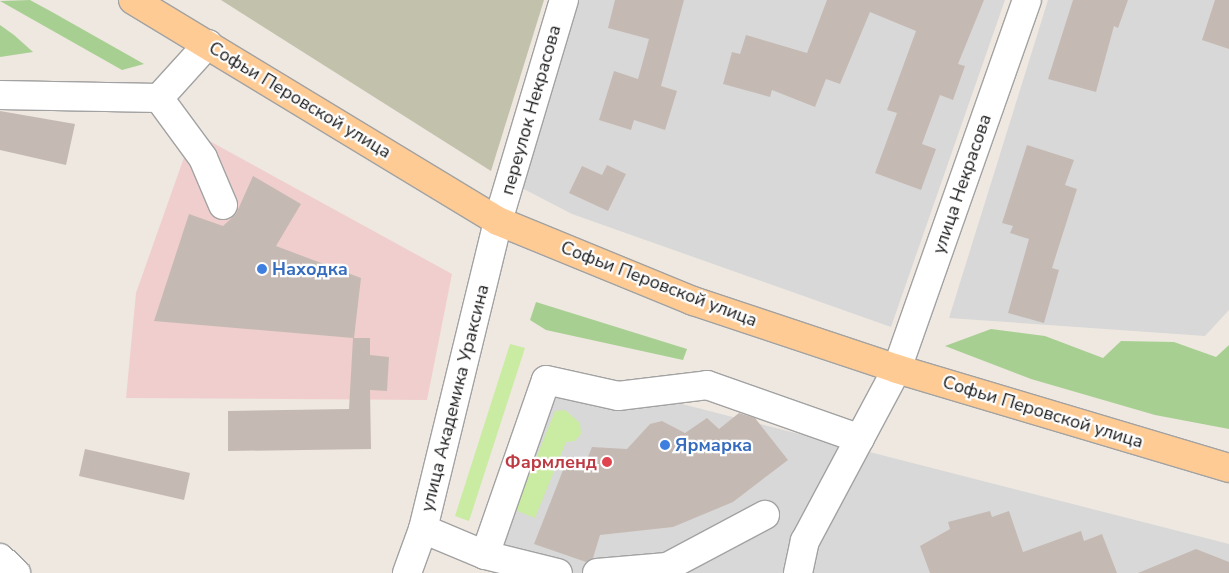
<!DOCTYPE html>
<html>
<head>
<meta charset="utf-8">
<style>
  body { margin:0 }
  #map { position:relative; width:1229px; height:573px; overflow:hidden; background:#eee8e0; font-family:"Nunito Sans",sans-serif }
  div>[style] { position:absolute }
  .residential>* { inset:0; background:#d9d8d8 }
  .commercial>* { inset:0; background:#f0cece }
  .construction>* { inset:0; background:#c2c1ab }
  .grass>* { inset:0; background:#caeba2 }
  .forest>* { inset:0; background:#a8cf92 }
  .building>* { inset:0; background:#c5bab3 }
  .roads { filter:drop-shadow(1px 0 #a2a2a2) drop-shadow(-1px 0 #a2a2a2) drop-shadow(0 1px #a2a2a2) drop-shadow(0 -1px #a2a2a2) }
  .minor>* { height:28px; margin:-14px; padding:0 14px; transform-origin:14px; border-radius:14px; background:#fff }
  .major>* { height:28px; margin:-14px; padding:0 14px; transform-origin:14px; border-radius:14px; background:#ffcb94 }
  .dots>* { width:14px; height:14px; translate:-50% -50%; box-sizing:border-box; border:2px solid #fff; border-radius:50% }
  span { translate:-50% -50%; white-space:nowrap; text-align:center; line-height:1.15; -webkit-text-stroke:4.5px #fff; paint-order:stroke }
  .street-label { font-size:18px; color:#1b1b1b }
  .shop-label { font-size:18px; color:#366cbe; font-weight:700 }
  .left { translate:0 -50%; text-align:left }
  .health-label { font-size:18px; color:#be3a42; font-weight:700 }
  .right { translate:-100% -50%; text-align:right }
</style>
</head>
<body>
<div id="map">
  <div class="residential">
    <i style="clip-path:polygon(579px 0,1005px 0,891px 327px,572px 214px,520px 187px)"></i>
    <i style="clip-path:polygon(1048px 0,1229px 0,1229px 310px,1205px 336px,949px 318px)"></i>
    <i style="clip-path:polygon(561px 373px,1229px 544px,1229px 573px,495px 573px)"></i>
  </div>
  <div class="commercial">
    <i style="clip-path:polygon(193px 132px,452px 274px,427px 400px,126px 398px,136px 293px)"></i>
  </div>
  <div class="construction">
    <i style="clip-path:polygon(221px 0,544px 0,491px 171px)"></i>
  </div>
  <div class="grass">
    <i style="clip-path:polygon(510px 344px,525px 348px,469px 521px,455px 516px)"></i>
    <i style="clip-path:polygon(565px 410px,580px 423px,581px 434px,575px 441px,566px 442px,535px 518px,515px 510px,555px 411px)"></i>
  </div>
  <div class="forest">
    <i style="clip-path:polygon(30px 0,52px 12px,144px 64px,122px 70px,0 1px)"></i>
    <i style="clip-path:polygon(0 25px,14px 35px,33px 52px,0 57px)"></i>
    <i style="clip-path:polygon(536px 302px,687px 349px,683px 360px,546px 330px,530px 320px)"></i>
    <i style="clip-path:polygon(991px 329px,1045px 336px,1103px 358px,1121px 341px,1174px 342px,1216px 357px,1229px 345px,1229px 429px,1155px 415px,1031px 379px,945px 346px)"></i>
  </div>
  <div class="building">
    <i style="clip-path:polygon(615px 0,684px 0,661px 86px,677px 91px,665px 130px,634px 120px,631px 130px,599px 120px,614px 71px,638px 79px,649px 39px,608px 28px)"></i>
    <i style="clip-path:polygon(827px 0,984px 0,958px 64px,965px 66px,953px 100px,940px 95px,922px 144px,936px 149px,921px 190px,875px 173px,897px 113px,887px 110px,916px 31px,870px 12px,840px 84px,826px 79px,815px 107px,772px 90px,770px 97px,723px 84px,732px 52px,740px 54px,746px 35px,807px 53px)"></i>
    <i style="clip-path:polygon(1073px 0,1128px 0,1118px 28px,1114px 26px,1096px 92px,1048px 79px)"></i>
    <i style="clip-path:polygon(1215px 0,1229px 0,1229px 49px,1202px 40px)"></i>
    <i style="clip-path:polygon(0 111px,75px 124px,66px 165px,0 150px)"></i>
    <i style="clip-path:polygon(1027px 145px,1074px 160px,1065px 185px,1077px 189px,1052px 268px,1059px 270px,1044px 323px,1008px 313px,1029px 239px,1010px 233px,1013px 226px,1002px 223px)"></i>
    <i style="clip-path:polygon(607px 165px,626px 174px,608px 211px,569px 193px,582px 166px,602px 175px)"></i>
    <i style="clip-path:polygon(253px 176px,301px 204px,276px 246px,361px 278px,354px 338px,370px 338px,370px 355px,389px 357px,387px 391px,370px 390px,371px 449px,228px 451px,228px 411px,349px 409px,353px 338px,154px 321px,189px 214px,223px 226px,236px 214px)"></i>
    <i style="clip-path:polygon(739px 413px,755px 418px,788px 460px,733px 502px,673px 527px,600px 535px,593px 558px,586px 562px,534px 544px,567px 460px,583px 469px,592px 447px,627px 449px,650px 424px,662px 421px,685px 433px,707px 418px,719px 429px)"></i>
    <i style="clip-path:polygon(85px 449px,190px 473px,184px 500px,79px 476px)"></i>
    <i style="clip-path:polygon(990px 511px,992px 517px,1009px 511px,1023px 552px,1081px 531px,1084px 541px,1102px 534px,1117px 573px,930px 573px,920px 546px,950px 529px,948px 522px)"></i>
    <i style="clip-path:polygon(1196px 549px,1229px 562px,1229px 573px,1138px 573px)"></i>
  </div>
  <div class="roads">
    <div class="minor">
      <i style="left:0;top:95px;width:159px;rotate:1.1deg"></i>
      <i style="left:159px;top:98px;width:73px;rotate:-47.8deg"></i>
      <i style="left:159px;top:98px;width:74px;rotate:53.7deg"></i>
      <i style="left:203px;top:158px;width:51px;rotate:66.9deg"></i>
      <i style="left:423px;top:529px;width:67px;rotate:22.8deg"></i>
      <i style="left:485px;top:555px;width:185px;rotate:-70.8deg"></i>
      <i style="left:546px;top:380px;width:74px;rotate:12.5deg"></i>
      <i style="left:618px;top:396px;width:90px;rotate:-7deg"></i>
      <i style="left:707px;top:385px;width:162px;rotate:19.4deg"></i>
      <i style="left:485px;top:555px;width:75px;rotate:13.9deg"></i>
      <i style="left:0;top:558px;width:22px;rotate:43deg"></i>
      <i style="left:407px;top:573px;width:47px;rotate:-70deg"></i>
      <i style="left:423px;top:529px;width:317px;rotate:-76.3deg"></i>
      <i style="left:498px;top:221px;width:231px;rotate:-73.4deg"></i>
      <i style="left:597px;top:573px;width:70px;rotate:-4.9deg"></i>
      <i style="left:667px;top:567px;width:111px;rotate:-28deg"></i>
      <i style="left:798px;top:573px;width:33px;rotate:-78deg"></i>
      <i style="left:805px;top:541px;width:195px;rotate:-61.9deg"></i>
      <i style="left:897px;top:369px;width:391px;rotate:-70.6deg"></i>
    </div>
    <div class="major">
      <i style="left:133px;top:0;width:427px;rotate:31.2deg"></i>
      <i style="left:498px;top:221px;width:211px;rotate:22.3deg"></i>
      <i style="left:693px;top:301px;width:215px;rotate:18.4deg"></i>
      <i style="left:897px;top:369px;width:346px;rotate:16.6deg"></i>
    </div>
  </div>
  <div class="dots">
    <i style="left:262px;top:269px;background:#3f7fe0"></i>
    <i style="left:665px;top:445px;background:#3f7fe0"></i>
    <i style="left:607px;top:462px;background:#e0444e"></i>
  </div>
  <div class="street-label">
    <span style="left:300px;top:100px;rotate:31deg">Софьи Перовской улица</span>
    <span style="left:531px;top:110px;rotate:-74deg">переулок Некрасова</span>
    <span style="left:962px;top:184px;rotate:-71deg">улица Некрасова</span>
    <span style="left:659px;top:284px;rotate:21deg">Софьи Перовской улица</span>
    <span style="left:455px;top:398px;rotate:-76deg">улица Академика Ураксина</span>
    <span style="left:1043px;top:412px;rotate:17deg">Софьи Перовской улица</span>
  </div>
  <div class="shop-label">
    <span class="left" style="left:272px;top:269px">Находка</span>
    <span class="left" style="left:675px;top:445px">Ярмарка</span>
  </div>
  <div class="health-label">
    <span class="right" style="left:597px;top:462px">Фармленд</span>
  </div>
</div>
</body>
</html>
